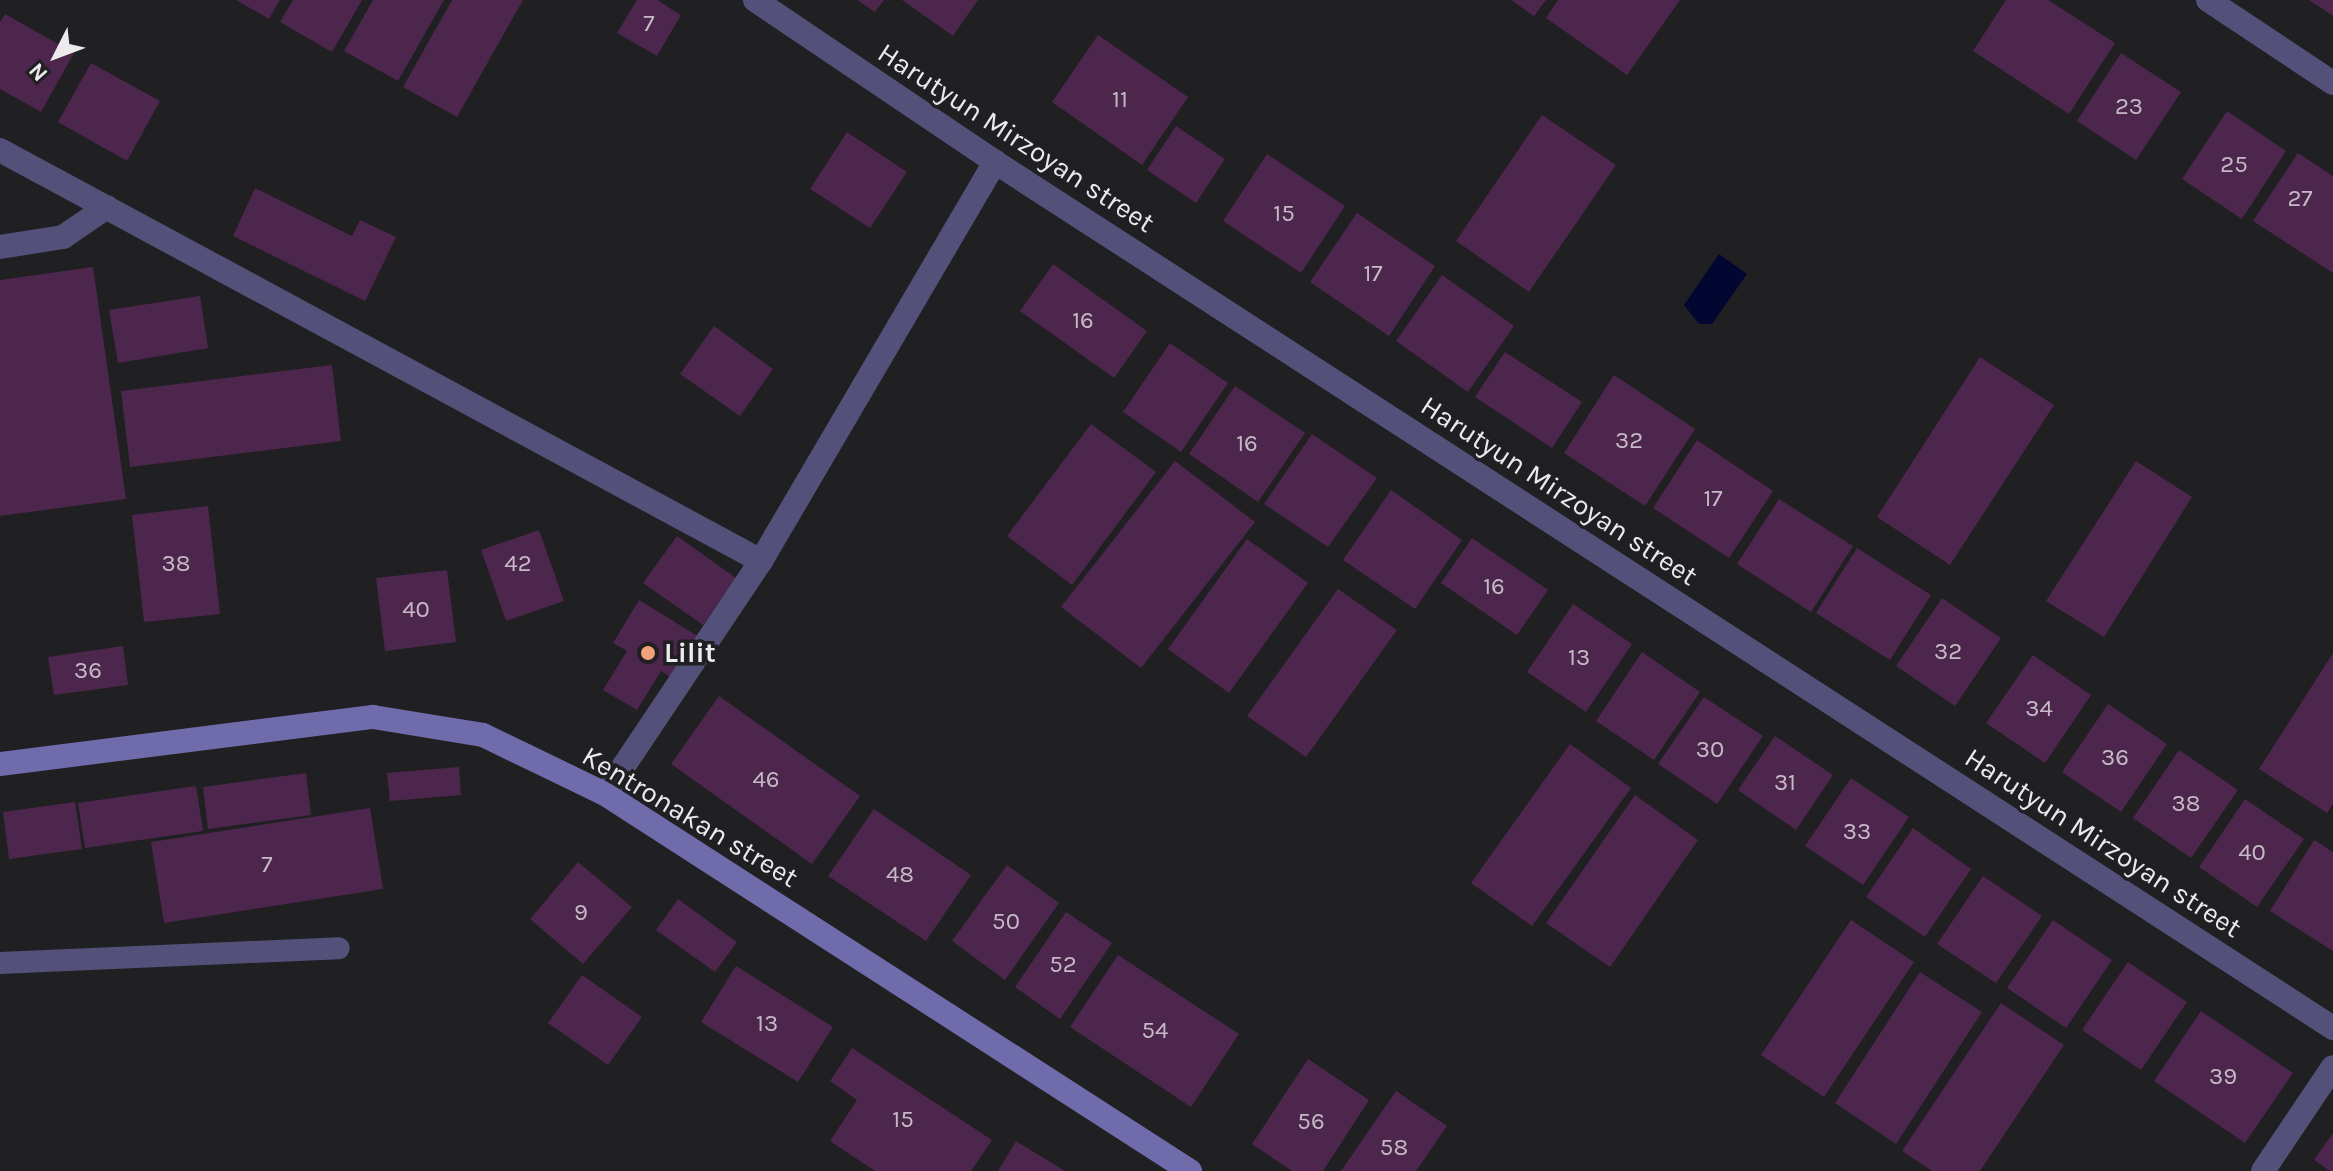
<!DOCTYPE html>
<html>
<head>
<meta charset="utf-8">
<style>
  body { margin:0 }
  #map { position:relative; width:2333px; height:1171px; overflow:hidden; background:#201f22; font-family:Karla,sans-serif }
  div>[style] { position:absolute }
  .water>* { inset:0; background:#020731 }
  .building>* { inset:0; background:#4d264e }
  .service>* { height:22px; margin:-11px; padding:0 11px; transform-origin:11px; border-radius:11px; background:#535179 }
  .minor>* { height:24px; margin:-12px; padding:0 12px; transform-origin:12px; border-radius:12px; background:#535179 }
  .secondary>* { height:24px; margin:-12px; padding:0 12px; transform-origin:12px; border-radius:12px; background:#706cac }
  .dots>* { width:22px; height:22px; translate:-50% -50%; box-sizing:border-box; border:4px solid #201f22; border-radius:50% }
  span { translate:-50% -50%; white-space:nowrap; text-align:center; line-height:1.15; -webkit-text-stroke:7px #201f22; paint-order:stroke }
  .number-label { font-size:24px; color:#c4b9c5 }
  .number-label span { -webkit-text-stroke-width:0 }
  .street-label { font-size:28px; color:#eceaed }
  .poi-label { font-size:28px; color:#eceaed; font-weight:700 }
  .left { translate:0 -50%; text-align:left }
  .north { position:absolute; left:16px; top:16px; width:80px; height:80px; -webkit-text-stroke:6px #201f22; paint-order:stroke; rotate:228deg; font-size:22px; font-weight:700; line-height:32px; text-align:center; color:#eceaed }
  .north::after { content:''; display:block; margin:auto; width:28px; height:36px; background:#eceaed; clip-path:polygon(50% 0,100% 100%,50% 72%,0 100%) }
</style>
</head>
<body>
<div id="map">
  <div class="water">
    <i style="clip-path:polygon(1719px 254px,1747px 274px,1712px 324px,1699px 324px,1684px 305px)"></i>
  </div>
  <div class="building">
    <i style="clip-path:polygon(236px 0,280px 0,269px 19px)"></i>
    <i style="clip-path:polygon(293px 0,362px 0,332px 52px,280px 22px)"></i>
    <i style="clip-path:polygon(373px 0,444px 0,398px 81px,344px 51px)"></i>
    <i style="clip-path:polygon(452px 0,523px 0,457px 117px,403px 87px)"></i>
    <i style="clip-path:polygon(637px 0,657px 0,681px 15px,657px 56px,617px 33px)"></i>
    <i style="clip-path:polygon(857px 0,884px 0,875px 12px)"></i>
    <i style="clip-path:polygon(902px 0,978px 0,953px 36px)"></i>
    <i style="clip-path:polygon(1511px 0,1546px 0,1534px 16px)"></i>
    <i style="clip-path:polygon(1558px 0,1680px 0,1627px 75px,1546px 18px)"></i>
    <i style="clip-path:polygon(2006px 0,2048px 0,2115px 43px,2069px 114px,1973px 51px)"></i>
    <i style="clip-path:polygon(2309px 0,2333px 0,2333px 16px)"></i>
    <i style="clip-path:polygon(5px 14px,74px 53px,41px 112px,0 89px,0 22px)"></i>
    <i style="clip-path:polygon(1098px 35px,1188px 97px,1142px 165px,1052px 102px)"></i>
    <i style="clip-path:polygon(2121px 53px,2181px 92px,2136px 160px,2077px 121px)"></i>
    <i style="clip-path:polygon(91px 63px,160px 101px,127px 161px,58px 122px)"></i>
    <i style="clip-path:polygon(2227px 111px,2286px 151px,2242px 219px,2182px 179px)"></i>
    <i style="clip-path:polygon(1542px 115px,1616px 165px,1529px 292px,1456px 241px)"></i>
    <i style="clip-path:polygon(1176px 126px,1225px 159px,1196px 203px,1147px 170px)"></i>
    <i style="clip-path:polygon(847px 132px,907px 172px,870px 228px,810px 189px)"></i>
    <i style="clip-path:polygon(2298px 153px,2333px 176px,2333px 273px,2253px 221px)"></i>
    <i style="clip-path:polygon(1267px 154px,1345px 206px,1301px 273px,1223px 221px)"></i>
    <i style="clip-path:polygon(255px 188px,352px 236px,360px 220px,396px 237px,365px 301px,233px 236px)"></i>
    <i style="clip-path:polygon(1357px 213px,1435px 266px,1389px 336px,1310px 282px)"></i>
    <i style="clip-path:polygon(1053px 264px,1147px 331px,1114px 378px,1020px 311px)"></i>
    <i style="clip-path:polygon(93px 267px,126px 499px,0 516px,0 280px)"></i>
    <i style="clip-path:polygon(1442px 275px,1514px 326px,1468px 392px,1396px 341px)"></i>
    <i style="clip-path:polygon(200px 296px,208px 348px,118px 363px,109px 310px)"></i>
    <i style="clip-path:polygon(714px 326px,773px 369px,740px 416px,680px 374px)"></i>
    <i style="clip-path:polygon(1170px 343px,1228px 383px,1181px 452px,1123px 412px)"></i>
    <i style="clip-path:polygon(1505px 352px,1582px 402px,1552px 448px,1475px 397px)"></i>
    <i style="clip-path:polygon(1980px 357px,2054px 405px,1950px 565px,1877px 517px)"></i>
    <i style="clip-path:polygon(332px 365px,341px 441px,130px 467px,121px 391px)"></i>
    <i style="clip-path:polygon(1614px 375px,1695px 429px,1645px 506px,1564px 453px)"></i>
    <i style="clip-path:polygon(1235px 386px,1305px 433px,1258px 502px,1189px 454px)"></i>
    <i style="clip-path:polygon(1091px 424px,1156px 472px,1072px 585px,1007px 536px)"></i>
    <i style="clip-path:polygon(1312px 434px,1377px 478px,1328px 547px,1264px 504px)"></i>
    <i style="clip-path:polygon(1697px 440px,1773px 491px,1729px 558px,1653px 508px)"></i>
    <i style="clip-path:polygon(1175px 461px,1255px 522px,1141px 668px,1061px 607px)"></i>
    <i style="clip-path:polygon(2136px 461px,2192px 497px,2104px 637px,2046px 601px)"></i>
    <i style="clip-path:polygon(1391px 490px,1462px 540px,1415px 609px,1343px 560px)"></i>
    <i style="clip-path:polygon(1779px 499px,1853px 546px,1811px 612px,1737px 564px)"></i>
    <i style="clip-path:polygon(208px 506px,220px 614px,144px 622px,132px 515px)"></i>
    <i style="clip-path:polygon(539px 530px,564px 601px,506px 621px,481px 550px)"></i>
    <i style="clip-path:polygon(677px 536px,736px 578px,703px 625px,643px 583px)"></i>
    <i style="clip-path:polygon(1472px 538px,1548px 590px,1517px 635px,1441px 583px)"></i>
    <i style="clip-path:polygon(1247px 539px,1308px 583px,1229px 693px,1168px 649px)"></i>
    <i style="clip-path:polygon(1857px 548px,1931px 595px,1890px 660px,1816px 613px)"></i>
    <i style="clip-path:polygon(447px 570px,456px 642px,385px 651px,376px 578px)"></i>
    <i style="clip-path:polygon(1338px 589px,1397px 630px,1306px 757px,1247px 716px)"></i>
    <i style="clip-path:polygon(1942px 598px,2001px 638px,1955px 706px,1896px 666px)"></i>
    <i style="clip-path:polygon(639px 600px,699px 637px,673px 679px,661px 671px,637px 710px,603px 690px,627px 651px,613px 643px)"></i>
    <i style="clip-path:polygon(1573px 604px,1632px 644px,1586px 712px,1527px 672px)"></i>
    <i style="clip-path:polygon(123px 646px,128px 685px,54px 695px,48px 657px)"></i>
    <i style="clip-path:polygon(1642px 652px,1700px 692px,1654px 760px,1596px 721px)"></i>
    <i style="clip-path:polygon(2333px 653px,2333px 804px,2327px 813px,2259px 769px)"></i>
    <i style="clip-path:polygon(2033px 655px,2091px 695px,2045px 763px,1986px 723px)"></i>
    <i style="clip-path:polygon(719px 696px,860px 796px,812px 864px,671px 764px)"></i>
    <i style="clip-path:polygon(1704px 697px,1763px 736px,1717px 804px,1658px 764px)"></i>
    <i style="clip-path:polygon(2108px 704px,2167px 744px,2121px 812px,2062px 772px)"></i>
    <i style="clip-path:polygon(1775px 736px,1833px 775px,1796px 830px,1738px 790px)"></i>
    <i style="clip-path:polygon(1570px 744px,1631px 788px,1532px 926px,1471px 883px)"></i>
    <i style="clip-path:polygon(2179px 750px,2238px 790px,2191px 858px,2133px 818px)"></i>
    <i style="clip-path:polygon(459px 767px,461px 795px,390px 801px,387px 773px)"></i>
    <i style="clip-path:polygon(306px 773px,311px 815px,208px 829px,203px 787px)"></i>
    <i style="clip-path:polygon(1851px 778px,1909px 817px,1863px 885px,1805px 846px)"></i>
    <i style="clip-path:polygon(196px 786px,203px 831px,85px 848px,78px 803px)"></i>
    <i style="clip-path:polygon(1635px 795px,1698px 840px,1610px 967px,1546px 923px)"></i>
    <i style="clip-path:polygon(2245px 799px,2304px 839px,2257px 907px,2199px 867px)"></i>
    <i style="clip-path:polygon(75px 802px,82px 849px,9px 859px,3px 812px)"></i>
    <i style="clip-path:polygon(370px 808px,383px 889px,164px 923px,151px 842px)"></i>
    <i style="clip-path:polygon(874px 809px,971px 875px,926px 941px,828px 876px)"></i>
    <i style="clip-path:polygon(1913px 828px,1971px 869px,1925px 937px,1866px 897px)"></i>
    <i style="clip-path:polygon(2314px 840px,2333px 852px,2333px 951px,2270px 911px)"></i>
    <i style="clip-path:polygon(578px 862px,632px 907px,583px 964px,530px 919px)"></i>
    <i style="clip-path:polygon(1007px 865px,1059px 903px,1005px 980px,952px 941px)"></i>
    <i style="clip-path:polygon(1983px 876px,2042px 916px,1996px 983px,1937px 944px)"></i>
    <i style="clip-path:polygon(678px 899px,737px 942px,715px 972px,656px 930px)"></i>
    <i style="clip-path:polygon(1066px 912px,1112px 943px,1060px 1019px,1015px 987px)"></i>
    <i style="clip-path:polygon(1851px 920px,1914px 962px,1824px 1097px,1761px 1055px)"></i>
    <i style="clip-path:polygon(2053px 920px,2112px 960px,2066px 1028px,2007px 988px)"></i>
    <i style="clip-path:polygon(1118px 955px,1239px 1034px,1191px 1107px,1070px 1027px)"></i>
    <i style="clip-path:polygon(2128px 962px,2187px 1002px,2141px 1070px,2082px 1030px)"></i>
    <i style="clip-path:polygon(736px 966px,833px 1027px,798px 1082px,701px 1022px)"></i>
    <i style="clip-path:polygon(1920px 972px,1982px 1012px,1896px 1144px,1835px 1103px)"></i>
    <i style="clip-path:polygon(582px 975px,642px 1017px,608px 1065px,548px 1023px)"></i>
    <i style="clip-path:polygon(2001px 1003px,2064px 1045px,1980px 1171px,1932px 1171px,1902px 1151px)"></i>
    <i style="clip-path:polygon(2201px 1011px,2293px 1073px,2245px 1143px,2154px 1081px)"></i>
    <i style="clip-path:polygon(852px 1048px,992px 1140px,971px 1171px,875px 1171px,830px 1141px,857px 1100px,830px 1081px)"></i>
    <i style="clip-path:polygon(1308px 1059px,1369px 1100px,1323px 1171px,1292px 1171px,1252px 1144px)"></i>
    <i style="clip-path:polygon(1396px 1091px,1447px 1126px,1416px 1171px,1341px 1171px)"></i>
    <i style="clip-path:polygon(2333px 1133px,2333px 1171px,2330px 1171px,2314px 1160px)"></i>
    <i style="clip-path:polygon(1016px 1141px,1065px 1171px,998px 1171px)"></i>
  </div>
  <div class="service">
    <i style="left:0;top:963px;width:339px;rotate:-2.5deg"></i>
  </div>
  <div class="minor">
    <i style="left:755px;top:0;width:290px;rotate:34deg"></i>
    <i style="left:995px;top:162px;width:1594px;rotate:32.91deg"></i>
    <i style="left:2208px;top:0;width:150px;rotate:33.6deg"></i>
    <i style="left:0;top:150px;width:865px;rotate:28.37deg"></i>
    <i style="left:0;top:247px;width:64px;rotate:-9deg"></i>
    <i style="left:63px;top:237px;width:53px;rotate:-34.3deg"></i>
    <i style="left:605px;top:794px;width:280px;rotate:-56.2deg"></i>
    <i style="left:761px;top:561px;width:463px;rotate:-59.6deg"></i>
    <i style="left:2263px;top:1171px;width:125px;rotate:-56.1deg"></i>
  </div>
  <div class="secondary">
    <i style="left:0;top:764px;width:376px;rotate:-7.2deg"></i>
    <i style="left:373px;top:717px;width:111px;rotate:9.3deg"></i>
    <i style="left:483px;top:735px;width:136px;rotate:25.8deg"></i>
    <i style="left:605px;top:794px;width:696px;rotate:32.8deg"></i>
  </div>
  <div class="dots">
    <i style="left:648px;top:653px;background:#f1a17b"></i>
  </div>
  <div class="number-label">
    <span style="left:649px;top:24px">7</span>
    <span style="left:1120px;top:100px">11</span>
    <span style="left:2129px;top:107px">23</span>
    <span style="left:2234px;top:165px">25</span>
    <span style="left:2300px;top:199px">27</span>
    <span style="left:1284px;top:214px">15</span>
    <span style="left:1373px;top:274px">17</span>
    <span style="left:1083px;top:321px">16</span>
    <span style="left:1629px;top:441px">32</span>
    <span style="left:1247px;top:444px">16</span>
    <span style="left:1713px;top:499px">17</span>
    <span style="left:176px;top:564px">38</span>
    <span style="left:518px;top:564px">42</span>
    <span style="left:1494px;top:587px">16</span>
    <span style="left:416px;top:610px">40</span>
    <span style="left:1948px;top:652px">32</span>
    <span style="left:1579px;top:658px">13</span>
    <span style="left:88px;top:671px">36</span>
    <span style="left:2039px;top:709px">34</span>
    <span style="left:1710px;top:750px">30</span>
    <span style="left:2115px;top:758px">36</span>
    <span style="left:766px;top:780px">46</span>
    <span style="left:1785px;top:783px">31</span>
    <span style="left:2186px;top:804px">38</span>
    <span style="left:1857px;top:832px">33</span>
    <span style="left:2252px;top:853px">40</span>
    <span style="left:267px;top:865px">7</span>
    <span style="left:900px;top:875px">48</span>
    <span style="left:581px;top:913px">9</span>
    <span style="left:1006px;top:922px">50</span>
    <span style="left:1063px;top:965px">52</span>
    <span style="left:767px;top:1024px">13</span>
    <span style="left:1155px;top:1031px">54</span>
    <span style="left:2223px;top:1077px">39</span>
    <span style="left:903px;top:1120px">15</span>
    <span style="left:1311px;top:1122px">56</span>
    <span style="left:1394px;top:1148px">58</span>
  </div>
  <div class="street-label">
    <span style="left:1016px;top:138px;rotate:33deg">Harutyun Mirzoyan street</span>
    <span style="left:1559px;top:491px;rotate:33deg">Harutyun Mirzoyan street</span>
    <span style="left:690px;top:817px;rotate:31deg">Kentronakan street</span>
    <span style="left:2103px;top:843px;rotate:33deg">Harutyun Mirzoyan street</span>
  </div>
  <div class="poi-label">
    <span class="left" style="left:664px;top:653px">Lilit</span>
  </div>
  <div class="north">N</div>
</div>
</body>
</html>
